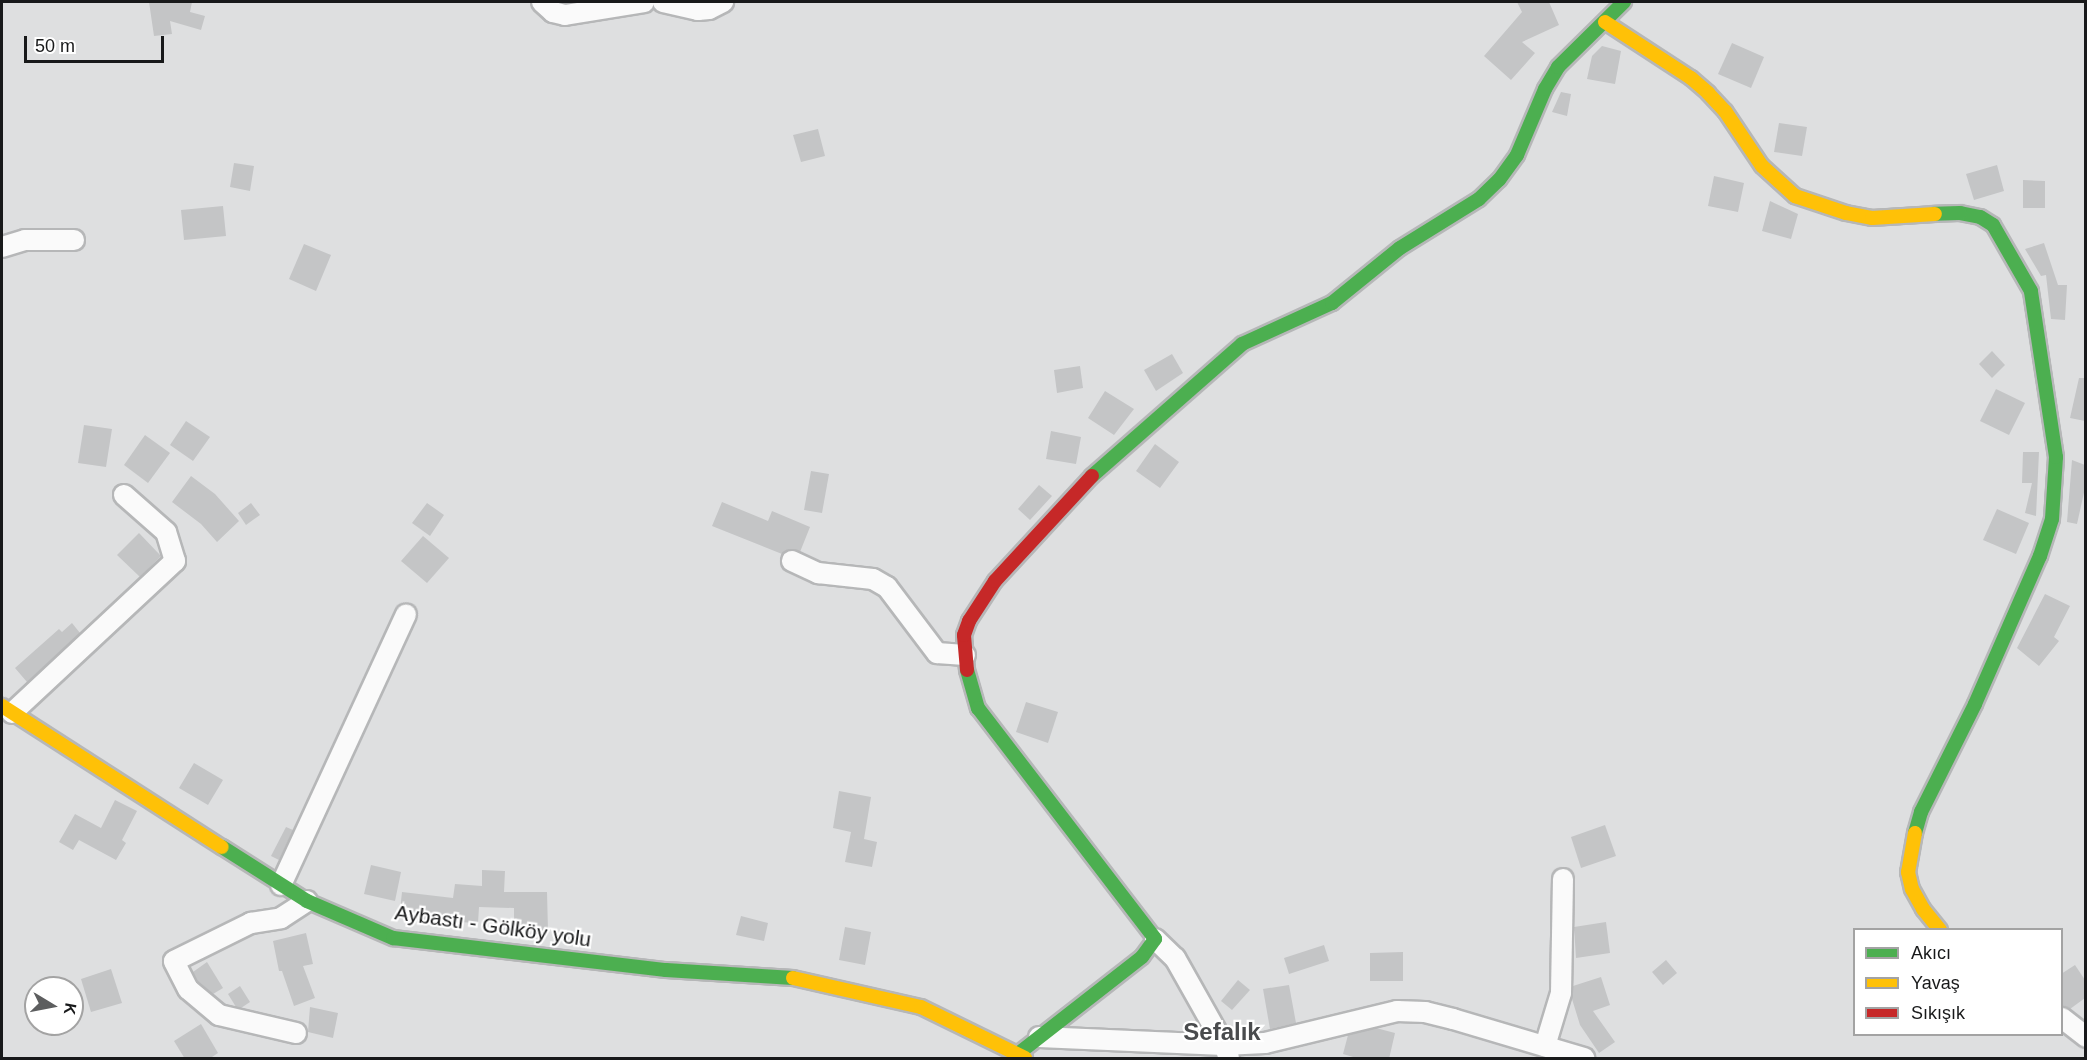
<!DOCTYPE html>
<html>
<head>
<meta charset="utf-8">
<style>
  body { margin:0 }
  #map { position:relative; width:2087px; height:1060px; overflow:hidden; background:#dedfe0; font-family:Helvetica,sans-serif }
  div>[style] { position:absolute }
  .building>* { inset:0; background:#c4c5c6 }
  .roads { filter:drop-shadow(2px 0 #b6b7b8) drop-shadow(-2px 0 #b6b7b8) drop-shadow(0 2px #b6b7b8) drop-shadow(0 -2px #b6b7b8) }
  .street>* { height:20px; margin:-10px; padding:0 10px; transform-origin:10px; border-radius:10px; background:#fafafa }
  .fast>* { height:14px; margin:-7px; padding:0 7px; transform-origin:7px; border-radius:7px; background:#4caf50 }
  .slow>* { height:14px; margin:-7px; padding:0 7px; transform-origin:7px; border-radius:7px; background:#ffc107 }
  .jam>* { height:14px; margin:-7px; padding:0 7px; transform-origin:7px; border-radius:7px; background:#c62828 }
  span { translate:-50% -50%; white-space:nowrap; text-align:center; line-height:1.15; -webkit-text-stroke:4.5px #fff; paint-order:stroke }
  .street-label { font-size:21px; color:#18191a }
  .quarter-label { font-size:24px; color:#494b4d; font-weight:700 }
  .frame { position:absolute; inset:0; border:3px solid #18191a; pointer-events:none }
  .legend { position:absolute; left:1853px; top:928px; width:210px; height:108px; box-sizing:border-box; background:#fff; border:2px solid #a3a3a3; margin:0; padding:8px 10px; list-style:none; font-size:18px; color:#18191a }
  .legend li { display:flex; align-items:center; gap:12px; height:30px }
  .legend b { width:30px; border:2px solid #a3a3a3 }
  .north { position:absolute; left:24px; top:976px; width:60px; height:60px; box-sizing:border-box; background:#fff; border:2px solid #a3a3a3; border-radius:50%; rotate:100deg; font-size:16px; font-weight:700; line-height:24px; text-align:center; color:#18191a }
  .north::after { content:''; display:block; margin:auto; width:21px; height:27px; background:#5d5e5f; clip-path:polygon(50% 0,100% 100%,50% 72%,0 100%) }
  .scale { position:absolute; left:24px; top:36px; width:140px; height:27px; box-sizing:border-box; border:3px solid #18191a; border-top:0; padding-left:8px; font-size:18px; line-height:21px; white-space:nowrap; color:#18191a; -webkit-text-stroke:4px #fff; paint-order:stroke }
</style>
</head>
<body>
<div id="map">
  <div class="building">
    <i style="clip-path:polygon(149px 2px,192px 2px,190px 12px,205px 16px,201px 30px,170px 21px,172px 34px,154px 36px)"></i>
    <i style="clip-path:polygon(1517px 2px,1549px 2px,1559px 25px,1522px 42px,1535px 53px,1511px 80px,1484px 56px,1522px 12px)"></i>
    <i style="clip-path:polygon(1732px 43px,1764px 57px,1751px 88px,1718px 74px)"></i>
    <i style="clip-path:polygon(1602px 46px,1621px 51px,1615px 84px,1587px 79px,1592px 56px)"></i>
    <i style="clip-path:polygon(1561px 92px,1571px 94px,1567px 116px,1552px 112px)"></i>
    <i style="clip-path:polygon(1779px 123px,1807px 127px,1802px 156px,1774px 152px)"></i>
    <i style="clip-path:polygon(818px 129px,825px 156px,801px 162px,793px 135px)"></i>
    <i style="clip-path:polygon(234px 163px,254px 166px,250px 191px,230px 187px)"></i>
    <i style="clip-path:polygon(1997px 165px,2004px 191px,1974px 200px,1966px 174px)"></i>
    <i style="clip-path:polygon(1714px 176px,1744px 183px,1738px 212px,1708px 206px)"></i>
    <i style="clip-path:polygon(2023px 180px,2045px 181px,2045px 208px,2023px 208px)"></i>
    <i style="clip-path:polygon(1770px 201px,1798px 214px,1791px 239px,1762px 231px)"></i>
    <i style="clip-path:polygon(223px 206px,226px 236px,184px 240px,181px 210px)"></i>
    <i style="clip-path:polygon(2044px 243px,2058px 285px,2067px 285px,2065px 320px,2051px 319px,2046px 275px,2041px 276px,2025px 249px)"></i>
    <i style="clip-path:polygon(304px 244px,331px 255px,316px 291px,289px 279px)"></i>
    <i style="clip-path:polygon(1992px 351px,2005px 365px,1992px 378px,1979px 364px)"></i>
    <i style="clip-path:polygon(1172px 354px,1183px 373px,1156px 391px,1144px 370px)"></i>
    <i style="clip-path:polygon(1080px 366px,1083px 388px,1057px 393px,1054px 370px)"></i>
    <i style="clip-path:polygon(2079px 378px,2085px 378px,2085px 421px,2070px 418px)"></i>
    <i style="clip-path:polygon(1996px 389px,2025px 403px,2009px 435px,1980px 421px)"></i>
    <i style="clip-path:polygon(1105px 391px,1134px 409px,1114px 435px,1088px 418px)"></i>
    <i style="clip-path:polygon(186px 421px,210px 437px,193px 461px,170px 445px)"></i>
    <i style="clip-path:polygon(84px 425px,112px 429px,106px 467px,78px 463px)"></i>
    <i style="clip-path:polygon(1051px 431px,1081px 437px,1076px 464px,1046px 459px)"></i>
    <i style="clip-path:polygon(145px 435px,170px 453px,148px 483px,124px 465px)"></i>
    <i style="clip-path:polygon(1155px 444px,1179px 462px,1160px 488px,1136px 471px)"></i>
    <i style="clip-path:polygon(2023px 452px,2039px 452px,2036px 516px,2025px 513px,2032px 483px,2022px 483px)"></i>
    <i style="clip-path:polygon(2072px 460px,2085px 465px,2085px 488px,2077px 524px,2067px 522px)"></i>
    <i style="clip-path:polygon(811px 471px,829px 474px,822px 513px,804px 510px)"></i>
    <i style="clip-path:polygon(191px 476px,215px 494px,239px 521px,217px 542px,201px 524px,172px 502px)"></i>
    <i style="clip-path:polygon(1039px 485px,1052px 496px,1030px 520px,1018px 509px)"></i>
    <i style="clip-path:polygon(722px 502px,768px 521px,772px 511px,810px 527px,800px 552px,790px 549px,782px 554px,712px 526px)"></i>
    <i style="clip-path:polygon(251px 503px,260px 515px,246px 525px,238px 513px)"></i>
    <i style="clip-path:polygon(427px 503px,444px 515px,430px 536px,412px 523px)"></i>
    <i style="clip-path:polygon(1997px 509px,2029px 523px,2016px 554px,1983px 540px)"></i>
    <i style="clip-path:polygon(139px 533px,161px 556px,140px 577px,117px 555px)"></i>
    <i style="clip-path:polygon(423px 536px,449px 558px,427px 583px,401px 561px)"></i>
    <i style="clip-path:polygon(2045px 594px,2070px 606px,2054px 637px,2059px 641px,2039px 666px,2017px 648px)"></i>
    <i style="clip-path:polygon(72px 623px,80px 633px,27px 682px,15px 668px,59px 629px,62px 632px)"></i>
    <i style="clip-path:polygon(1026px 702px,1058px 712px,1048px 743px,1016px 732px)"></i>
    <i style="clip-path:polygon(194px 763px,223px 780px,208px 805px,179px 788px)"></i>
    <i style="clip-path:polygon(839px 791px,871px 797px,864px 839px,877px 842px,872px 867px,845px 862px,851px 832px,833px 828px)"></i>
    <i style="clip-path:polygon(115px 800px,137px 811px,122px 840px,126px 843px,116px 860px,79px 840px,73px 850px,59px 842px,75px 814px,101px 828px)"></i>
    <i style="clip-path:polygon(1605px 825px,1616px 856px,1581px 868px,1571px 837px)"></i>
    <i style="clip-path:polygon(286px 827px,293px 830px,279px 860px,271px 856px)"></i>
    <i style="clip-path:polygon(371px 865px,401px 872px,395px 901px,364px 894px)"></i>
    <i style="clip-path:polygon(482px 870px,505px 871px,504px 892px,547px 892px,548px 931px,514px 931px,514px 908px,479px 907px,478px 923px,399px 919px,402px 892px,453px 898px,455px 884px,482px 886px)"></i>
    <i style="clip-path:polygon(741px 916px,768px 923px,764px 941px,736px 935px)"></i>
    <i style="clip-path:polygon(1606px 922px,1610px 953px,1576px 958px,1574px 927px)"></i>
    <i style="clip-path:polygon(845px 927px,871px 932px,865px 965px,839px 960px)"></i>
    <i style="clip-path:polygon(306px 933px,313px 964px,303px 966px,315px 998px,294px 1006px,282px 971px,279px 971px,273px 941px)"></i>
    <i style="clip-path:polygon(1324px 945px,1329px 961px,1289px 974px,1284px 958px)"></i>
    <i style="clip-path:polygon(1403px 952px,1403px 981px,1370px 981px,1370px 953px)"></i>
    <i style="clip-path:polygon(1666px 960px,1677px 973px,1663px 985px,1652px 972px)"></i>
    <i style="clip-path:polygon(207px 962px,223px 988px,213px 994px,198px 981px,193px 972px)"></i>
    <i style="clip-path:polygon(2075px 965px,2085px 980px,2085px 998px,2070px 1009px,2061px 1006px,2061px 974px)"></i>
    <i style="clip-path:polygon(111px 969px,122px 1003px,91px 1012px,81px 979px)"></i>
    <i style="clip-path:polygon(1601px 977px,1610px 1005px,1593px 1011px,1615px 1042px,1599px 1053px,1580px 1025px,1572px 999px,1573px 986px)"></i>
    <i style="clip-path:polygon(1238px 980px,1250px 990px,1232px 1010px,1221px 1001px)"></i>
    <i style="clip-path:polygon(1289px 985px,1296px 1023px,1270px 1029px,1263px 989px)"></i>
    <i style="clip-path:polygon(240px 986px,250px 1002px,241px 1008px,236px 1007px,228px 994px)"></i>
    <i style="clip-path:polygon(310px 1007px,338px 1013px,333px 1038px,308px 1032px)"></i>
    <i style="clip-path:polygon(201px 1024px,218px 1053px,209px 1059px,185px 1059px,174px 1041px)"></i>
    <i style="clip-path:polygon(1376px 1028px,1395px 1033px,1389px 1059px,1360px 1059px,1343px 1054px,1348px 1035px)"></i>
  </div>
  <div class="roads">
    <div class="street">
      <i style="left:542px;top:2px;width:15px;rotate:42deg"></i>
      <i style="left:553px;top:12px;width:12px;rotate:14deg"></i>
      <i style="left:565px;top:15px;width:80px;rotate:-9.3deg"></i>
      <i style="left:663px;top:2px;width:36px;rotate:13deg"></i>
      <i style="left:698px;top:10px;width:11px;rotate:-5deg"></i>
      <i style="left:709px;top:9px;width:16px;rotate:-27deg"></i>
      <i style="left:2px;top:247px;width:24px;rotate:-17deg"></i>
      <i style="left:25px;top:240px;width:49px"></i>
      <i style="left:792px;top:561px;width:29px;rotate:25deg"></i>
      <i style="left:818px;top:573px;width:55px;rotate:6.2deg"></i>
      <i style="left:873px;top:579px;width:16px;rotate:30deg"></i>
      <i style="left:887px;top:587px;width:83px;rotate:52.9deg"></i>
      <i style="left:937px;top:653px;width:28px;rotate:4deg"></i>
      <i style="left:12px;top:713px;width:223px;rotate:-43deg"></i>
      <i style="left:175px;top:561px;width:30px;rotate:-107deg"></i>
      <i style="left:166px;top:532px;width:56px;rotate:-138.6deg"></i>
      <i style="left:281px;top:885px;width:298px;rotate:-65.2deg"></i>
      <i style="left:1155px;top:939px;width:28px;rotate:44deg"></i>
      <i style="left:1175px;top:958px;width:100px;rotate:60.6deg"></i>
      <i style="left:1224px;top:1045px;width:14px;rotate:69deg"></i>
      <i style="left:2062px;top:1018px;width:31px;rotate:38deg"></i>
      <i style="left:296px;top:1033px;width:79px;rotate:-166.8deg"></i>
      <i style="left:219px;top:1015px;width:40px;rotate:-140deg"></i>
      <i style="left:188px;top:989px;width:31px;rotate:-117deg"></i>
      <i style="left:174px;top:961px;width:86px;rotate:-26.3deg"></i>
      <i style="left:251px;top:923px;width:30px;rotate:-9deg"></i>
      <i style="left:281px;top:918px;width:31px;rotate:-33deg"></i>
      <i style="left:1039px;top:1037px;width:185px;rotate:2.5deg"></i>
      <i style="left:1224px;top:1045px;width:41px;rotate:-2.8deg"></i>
      <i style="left:1265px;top:1043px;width:136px;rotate:-13.6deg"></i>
      <i style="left:1397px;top:1011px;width:28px;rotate:2deg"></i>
      <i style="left:1425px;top:1012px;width:29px;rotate:14deg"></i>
      <i style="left:1453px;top:1019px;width:137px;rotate:16.6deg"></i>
      <i style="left:1545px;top:1046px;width:55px;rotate:-73.2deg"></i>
      <i style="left:1561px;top:993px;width:114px;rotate:-89deg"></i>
    </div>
    <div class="fast">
      <i style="left:1092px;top:476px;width:200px;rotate:-41.3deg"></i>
      <i style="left:1242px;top:344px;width:99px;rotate:-24.5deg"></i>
      <i style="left:1332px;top:303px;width:87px;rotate:-39deg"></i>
      <i style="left:1400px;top:248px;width:93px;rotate:-31.8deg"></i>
      <i style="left:1479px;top:199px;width:28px;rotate:-44deg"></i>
      <i style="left:1499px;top:180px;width:31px;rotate:-54deg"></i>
      <i style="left:1517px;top:155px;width:72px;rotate:-67deg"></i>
      <i style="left:1545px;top:89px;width:26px;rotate:-59deg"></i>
      <i style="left:1558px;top:67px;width:93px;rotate:-44.6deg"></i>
      <i style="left:967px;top:670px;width:40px;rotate:74deg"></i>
      <i style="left:978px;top:708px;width:291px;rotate:52.5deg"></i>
      <i style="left:1155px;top:939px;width:22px;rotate:126deg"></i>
      <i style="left:1142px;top:957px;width:156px;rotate:142deg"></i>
      <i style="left:1915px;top:833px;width:22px;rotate:-74deg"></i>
      <i style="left:1921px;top:812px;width:121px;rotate:-63.4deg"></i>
      <i style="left:1975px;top:704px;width:162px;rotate:-66.3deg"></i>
      <i style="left:2040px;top:556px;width:39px;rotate:-72deg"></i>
      <i style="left:2052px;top:519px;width:62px;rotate:-86.3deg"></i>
      <i style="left:2056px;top:457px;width:168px;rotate:-98.6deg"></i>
      <i style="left:2031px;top:291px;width:76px;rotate:-119.9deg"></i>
      <i style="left:1993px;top:225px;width:15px;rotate:-148deg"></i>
      <i style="left:1980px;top:217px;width:20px;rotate:-169deg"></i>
      <i style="left:1960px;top:213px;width:25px;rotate:178deg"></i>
      <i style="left:222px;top:847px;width:101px;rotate:32.4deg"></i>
      <i style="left:307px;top:901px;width:94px;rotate:23.3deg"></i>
      <i style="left:393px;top:938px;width:275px;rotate:6.7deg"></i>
      <i style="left:666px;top:970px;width:127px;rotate:3.6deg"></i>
    </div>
    <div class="slow">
      <i style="left:1605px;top:22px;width:103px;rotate:33.1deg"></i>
      <i style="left:1691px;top:78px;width:23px;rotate:41deg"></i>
      <i style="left:1708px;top:93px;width:25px;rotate:47deg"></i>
      <i style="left:1725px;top:111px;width:66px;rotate:56.1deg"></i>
      <i style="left:1762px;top:166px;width:45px;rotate:42.3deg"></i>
      <i style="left:1795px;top:196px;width:54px;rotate:18.4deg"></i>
      <i style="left:1846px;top:213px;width:26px;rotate:11deg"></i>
      <i style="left:1872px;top:218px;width:63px;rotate:-3.6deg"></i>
      <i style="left:2px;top:706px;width:261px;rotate:32.7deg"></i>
      <i style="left:1915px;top:833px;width:40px;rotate:100deg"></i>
      <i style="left:1908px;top:872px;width:17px;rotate:77deg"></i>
      <i style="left:1912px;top:889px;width:23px;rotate:61deg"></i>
      <i style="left:1923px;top:909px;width:27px;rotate:51deg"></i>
      <i style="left:793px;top:978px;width:131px;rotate:12.8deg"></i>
      <i style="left:921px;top:1007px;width:116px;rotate:26.1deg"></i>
    </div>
    <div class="jam">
      <i style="left:967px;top:670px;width:35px;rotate:-95deg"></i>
      <i style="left:964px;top:635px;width:15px;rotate:-70deg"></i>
      <i style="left:969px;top:621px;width:48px;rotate:-57deg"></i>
      <i style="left:995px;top:581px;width:143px;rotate:-47.3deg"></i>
    </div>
  </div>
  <div class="street-label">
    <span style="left:493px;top:926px;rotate:8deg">Aybastı - Gölköy yolu</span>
  </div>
  <div class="quarter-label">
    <span style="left:1222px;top:1032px">Sefalık</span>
  </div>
  <div class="frame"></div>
  <ul class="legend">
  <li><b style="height:8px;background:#4caf50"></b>Akıcı</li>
  <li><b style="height:8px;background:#ffc107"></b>Yavaş</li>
  <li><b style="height:8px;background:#c62828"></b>Sıkışık</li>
  </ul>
  <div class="north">K</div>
  <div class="scale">50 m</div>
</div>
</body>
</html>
